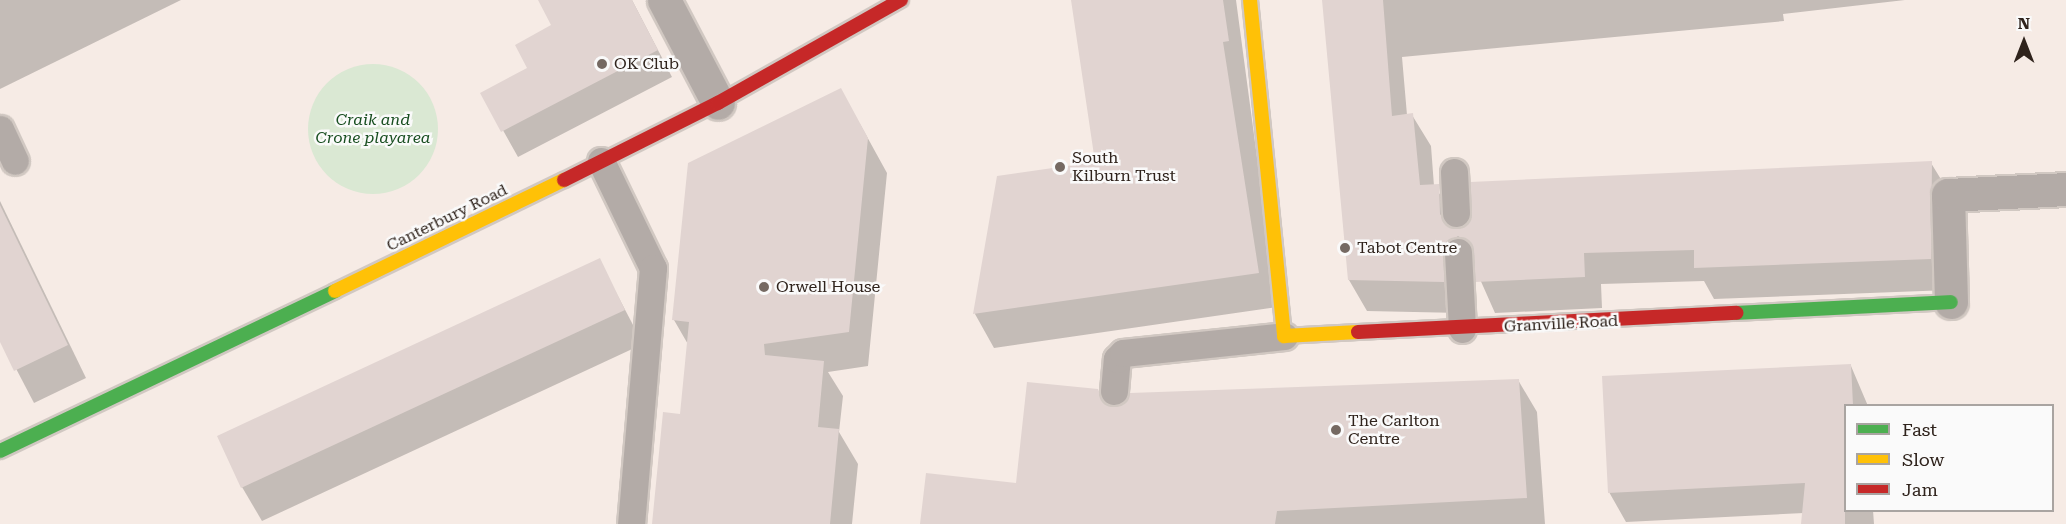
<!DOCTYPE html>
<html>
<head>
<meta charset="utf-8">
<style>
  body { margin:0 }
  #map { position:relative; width:2066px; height:524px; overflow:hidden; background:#f6ebe5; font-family:"Roboto Serif",serif }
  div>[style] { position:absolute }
  .green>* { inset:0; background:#dae8d3 }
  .round { border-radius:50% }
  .shadow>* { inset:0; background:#0003 }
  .building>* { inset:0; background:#e1d4d1 }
  .roads { filter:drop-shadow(2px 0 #d1c8c2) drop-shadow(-2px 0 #d1c8c2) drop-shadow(0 2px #d1c8c2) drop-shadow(0 -2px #d1c8c2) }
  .lane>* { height:27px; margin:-13.5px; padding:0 13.5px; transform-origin:13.5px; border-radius:13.5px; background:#b3aba7 }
  .street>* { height:33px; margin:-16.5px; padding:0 16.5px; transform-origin:16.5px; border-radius:16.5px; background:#b3aba7 }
  .fast>* { height:14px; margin:-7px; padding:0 7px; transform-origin:7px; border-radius:7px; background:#4caf50 }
  .slow>* { height:14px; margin:-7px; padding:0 7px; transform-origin:7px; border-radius:7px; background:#ffc107 }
  .jam>* { height:14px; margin:-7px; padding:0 7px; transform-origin:7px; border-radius:7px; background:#c62828 }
  .dots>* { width:16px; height:16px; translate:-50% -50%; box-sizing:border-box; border:3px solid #fafafa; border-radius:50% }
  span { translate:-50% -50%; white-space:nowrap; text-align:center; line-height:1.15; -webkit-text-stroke:5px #fafafa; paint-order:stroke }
  .poi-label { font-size:16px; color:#2f231c }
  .left { translate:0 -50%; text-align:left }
  .park-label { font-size:16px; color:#184e20; font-style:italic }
  .street-label { font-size:16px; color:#2f231c }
  .legend { position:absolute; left:1844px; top:404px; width:210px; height:108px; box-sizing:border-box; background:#fafafa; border:2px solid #a9a4a1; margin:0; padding:8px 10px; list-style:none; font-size:18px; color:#2f231c }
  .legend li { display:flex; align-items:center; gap:12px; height:30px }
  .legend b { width:30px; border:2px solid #a9a4a1 }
  .north { position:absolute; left:1994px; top:12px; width:60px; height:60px; -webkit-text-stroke:4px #fafafa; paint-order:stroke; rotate:0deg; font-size:16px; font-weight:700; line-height:24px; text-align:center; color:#2f231c }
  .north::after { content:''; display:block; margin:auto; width:21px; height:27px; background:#2f231c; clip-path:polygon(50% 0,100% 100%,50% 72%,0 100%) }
</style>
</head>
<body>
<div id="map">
  <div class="green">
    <i class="round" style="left:308px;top:64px;width:130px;height:130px"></i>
  </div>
  <div class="shadow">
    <i style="clip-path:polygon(0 0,181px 0,0 89px)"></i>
    <i style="clip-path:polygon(540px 0,632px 0,672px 77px,518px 157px,482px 93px,529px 69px,553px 26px)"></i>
    <i style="clip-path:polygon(1073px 0,1236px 0,1277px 307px,994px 348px,975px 314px,998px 177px,1096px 163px)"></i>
    <i style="clip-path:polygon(1323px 0,1905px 0,1783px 14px,1784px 21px,1402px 57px,1407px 115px,1412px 115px,1431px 146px,1434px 186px,1456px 217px,1457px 228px,1931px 163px,1950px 194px,1949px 290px,1714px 299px,1704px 281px,1601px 284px,1602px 308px,1495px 313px,1475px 268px,1461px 277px,1461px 313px,1367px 311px,1349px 280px)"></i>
    <i style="clip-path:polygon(860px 124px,887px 173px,868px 366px,828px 372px,843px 396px,839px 432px,858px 464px,852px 524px,653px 524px,682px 415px,689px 346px,674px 320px)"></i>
    <i style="clip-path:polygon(0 201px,86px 378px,34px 403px,0 338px)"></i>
    <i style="clip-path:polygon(599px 260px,643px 344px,262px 521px,242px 487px)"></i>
    <i style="clip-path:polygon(1851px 366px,1868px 406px,1846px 406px,1846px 510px,1873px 510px,1874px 524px,1803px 524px,1804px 513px,1626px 522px,1609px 492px)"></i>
    <i style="clip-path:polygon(1518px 380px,1537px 412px,1545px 524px,921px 524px,1017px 484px,1097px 391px,1113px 408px)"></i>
  </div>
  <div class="building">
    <i style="clip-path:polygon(538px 0,632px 0,658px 50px,501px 132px,480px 93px,527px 68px,515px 45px,551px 25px)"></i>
    <i style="clip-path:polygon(1071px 0,1223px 0,1229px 41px,1223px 42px,1259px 273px,973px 314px,997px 176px,1095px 162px)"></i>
    <i style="clip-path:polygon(1322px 0,1383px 0,1392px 116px,1413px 113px,1420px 185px,1439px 184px,1440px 214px,1449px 227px,1464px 226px,1470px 220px,1470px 182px,1932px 161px,1931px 259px,1694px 268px,1694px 250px,1584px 253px,1585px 277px,1475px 282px,1471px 244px,1458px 236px,1444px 245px,1444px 282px,1348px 280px)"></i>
    <i style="clip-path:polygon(841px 88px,868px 138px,849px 332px,764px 344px,765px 355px,824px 361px,818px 427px,839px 429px,830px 524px,652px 524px,663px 412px,680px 414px,689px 322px,672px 320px,688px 163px)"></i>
    <i style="clip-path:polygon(0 205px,68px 345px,14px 371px,0 342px)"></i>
    <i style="clip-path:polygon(600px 258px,625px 310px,241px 488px,217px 436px)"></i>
    <i style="clip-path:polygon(1851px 364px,1853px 405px,1845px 405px,1845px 524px,1801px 524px,1805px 483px,1608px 493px,1602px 376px)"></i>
    <i style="clip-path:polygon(1519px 379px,1527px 498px,1277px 511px,1275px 524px,920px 524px,926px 473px,1016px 483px,1027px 382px,1098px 389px,1104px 403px,1113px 407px,1130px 393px)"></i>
  </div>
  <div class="roads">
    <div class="lane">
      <i style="left:0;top:129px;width:35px;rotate:65deg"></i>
      <i style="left:601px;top:161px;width:119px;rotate:64.1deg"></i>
      <i style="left:653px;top:268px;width:257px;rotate:94.9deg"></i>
      <i style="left:1454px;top:172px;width:41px;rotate:87.2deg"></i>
      <i style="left:1458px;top:252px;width:77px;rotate:87deg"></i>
      <i style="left:1114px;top:391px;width:32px;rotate:-85deg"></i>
      <i style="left:1117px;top:359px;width:8px;rotate:-45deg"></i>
      <i style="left:1123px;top:353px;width:162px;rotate:-6deg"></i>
    </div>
    <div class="street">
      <i style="left:664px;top:0;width:116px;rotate:62.3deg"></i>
      <i style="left:1951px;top:302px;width:107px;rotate:-91.6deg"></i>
      <i style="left:1948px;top:195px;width:118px;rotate:-2.9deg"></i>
    </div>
    <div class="fast">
      <i style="left:1737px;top:313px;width:214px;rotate:-2.9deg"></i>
      <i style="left:0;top:451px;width:371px;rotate:-25.5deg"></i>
    </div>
    <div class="slow">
      <i style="left:1250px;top:0;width:338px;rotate:84.2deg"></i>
      <i style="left:1284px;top:336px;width:74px;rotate:-3.1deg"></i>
      <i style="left:335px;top:291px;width:254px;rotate:-25.9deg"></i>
    </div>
    <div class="jam">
      <i style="left:564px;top:180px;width:172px;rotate:-26.6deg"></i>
      <i style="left:718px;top:103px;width:210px;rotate:-29.4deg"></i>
      <i style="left:1358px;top:332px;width:379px;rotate:-2.9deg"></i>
    </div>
  </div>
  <div class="dots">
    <i style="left:602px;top:64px;background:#756962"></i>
    <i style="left:1060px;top:167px;background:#756962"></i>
    <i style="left:1345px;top:248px;background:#756962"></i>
    <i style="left:764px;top:287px;background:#756962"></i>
    <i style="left:1336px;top:430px;background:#756962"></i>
  </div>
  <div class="poi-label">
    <span class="left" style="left:614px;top:64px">OK Club</span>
    <span class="left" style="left:1072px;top:167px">South<br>Kilburn Trust</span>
    <span class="left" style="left:1357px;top:248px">Tabot Centre</span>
    <span class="left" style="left:776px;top:287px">Orwell House</span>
    <span class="left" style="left:1348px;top:430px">The Carlton<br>Centre</span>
  </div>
  <div class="park-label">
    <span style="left:373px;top:129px">Craik and<br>Crone playarea</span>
  </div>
  <div class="street-label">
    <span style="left:447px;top:218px;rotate:-26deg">Canterbury Road</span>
    <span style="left:1561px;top:324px;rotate:-3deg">Granville Road</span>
  </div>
  <ul class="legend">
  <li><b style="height:8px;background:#4caf50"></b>Fast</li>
  <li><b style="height:8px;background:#ffc107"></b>Slow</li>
  <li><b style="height:8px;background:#c62828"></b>Jam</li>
  </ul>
  <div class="north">N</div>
</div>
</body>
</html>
